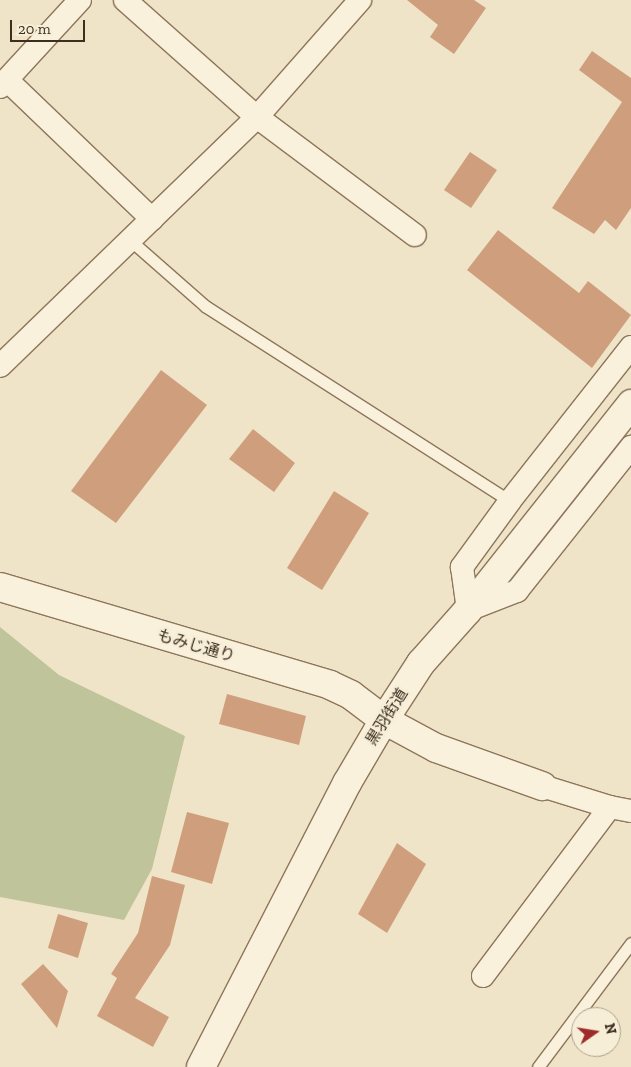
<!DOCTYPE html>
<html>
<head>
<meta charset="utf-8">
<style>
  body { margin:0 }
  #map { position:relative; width:631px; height:1067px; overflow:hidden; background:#f0e4c8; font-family:"Zilla Slab","Noto Sans JP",serif }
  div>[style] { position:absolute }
  .cemetery>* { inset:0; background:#bfc49a }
  .building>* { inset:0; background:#cf9f7d }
  .roads { filter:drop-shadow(1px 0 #8d765c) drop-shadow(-1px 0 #8d765c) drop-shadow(0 1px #8d765c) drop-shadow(0 -1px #8d765c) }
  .lane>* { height:11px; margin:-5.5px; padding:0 5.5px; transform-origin:5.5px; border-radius:5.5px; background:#faf1dc }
  .street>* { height:22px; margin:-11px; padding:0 11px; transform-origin:11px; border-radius:11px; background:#faf1dc }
  .secondary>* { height:28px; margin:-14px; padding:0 14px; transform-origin:14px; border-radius:14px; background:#faf1dc }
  span { translate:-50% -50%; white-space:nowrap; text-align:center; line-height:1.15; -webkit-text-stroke:5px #f7eed8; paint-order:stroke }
  .street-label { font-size:16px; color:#3d2e20 }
  .north { position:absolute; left:571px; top:1007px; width:50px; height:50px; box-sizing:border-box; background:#f7eed8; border:1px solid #ada18e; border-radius:50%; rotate:77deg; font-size:14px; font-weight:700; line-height:20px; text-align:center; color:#3d2e20 }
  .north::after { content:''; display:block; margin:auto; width:18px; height:22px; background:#9e2a2b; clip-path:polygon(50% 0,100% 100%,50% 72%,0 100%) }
  .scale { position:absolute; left:10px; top:20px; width:75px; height:22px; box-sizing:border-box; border:2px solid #3d2e20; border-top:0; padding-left:6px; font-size:15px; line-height:18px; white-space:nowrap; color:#3d2e20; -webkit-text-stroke:4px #f7eed8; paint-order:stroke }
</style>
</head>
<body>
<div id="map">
  <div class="cemetery">
    <i style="clip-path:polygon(0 627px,59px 675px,185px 736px,152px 869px,124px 920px,0 897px)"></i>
  </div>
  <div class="building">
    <i style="clip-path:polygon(407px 0,474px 0,486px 8px,454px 54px,430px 37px,438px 25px)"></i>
    <i style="clip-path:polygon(592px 51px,631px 78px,631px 208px,616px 230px,605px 220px,594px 234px,552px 208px,622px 102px,579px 70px)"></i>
    <i style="clip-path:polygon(470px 152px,497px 170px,471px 208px,444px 190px)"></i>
    <i style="clip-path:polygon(498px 230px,579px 293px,588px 281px,631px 315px,592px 368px,467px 270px)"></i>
    <i style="clip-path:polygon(161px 370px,207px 405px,116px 523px,71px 491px)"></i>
    <i style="clip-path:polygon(253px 429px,295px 463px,274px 492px,229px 459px)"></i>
    <i style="clip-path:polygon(334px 491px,369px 513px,322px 590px,287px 568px)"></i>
    <i style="clip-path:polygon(227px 694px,306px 716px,299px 745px,219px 724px)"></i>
    <i style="clip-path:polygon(187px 812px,229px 823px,212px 884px,171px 872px)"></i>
    <i style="clip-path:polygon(397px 843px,426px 864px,387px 933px,358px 914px)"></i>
    <i style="clip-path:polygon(152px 876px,185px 885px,170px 945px,135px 998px,169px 1017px,153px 1047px,97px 1016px,117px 978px,111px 974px,138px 933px)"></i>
    <i style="clip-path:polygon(58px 914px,88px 923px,78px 958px,48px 948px)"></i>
    <i style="clip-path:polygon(43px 964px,68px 991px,57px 1028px,21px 984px)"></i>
  </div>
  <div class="roads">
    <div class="lane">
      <i style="left:130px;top:240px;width:100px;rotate:41.3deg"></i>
      <i style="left:205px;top:306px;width:362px;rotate:32.6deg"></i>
      <i style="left:538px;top:1067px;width:155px;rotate:-53.1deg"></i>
    </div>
    <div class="street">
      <i style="left:125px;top:0;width:176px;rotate:41.6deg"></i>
      <i style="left:257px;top:117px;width:197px;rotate:36.8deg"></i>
      <i style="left:7px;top:80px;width:201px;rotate:43.8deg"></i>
      <i style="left:0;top:87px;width:118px;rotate:-47.4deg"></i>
      <i style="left:631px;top:347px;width:196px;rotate:128.2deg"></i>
      <i style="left:510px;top:501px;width:82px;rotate:126deg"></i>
      <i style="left:462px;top:567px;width:43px;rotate:82.1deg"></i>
      <i style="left:468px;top:610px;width:53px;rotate:-21.2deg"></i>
      <i style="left:517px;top:591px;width:184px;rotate:-51.6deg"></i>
      <i style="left:0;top:366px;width:358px;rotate:-44.1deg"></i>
      <i style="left:257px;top:117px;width:156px;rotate:-48.6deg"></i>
      <i style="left:542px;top:786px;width:71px;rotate:17.2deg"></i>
      <i style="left:610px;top:807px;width:21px;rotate:11deg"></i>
      <i style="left:483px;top:976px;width:211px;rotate:-53.1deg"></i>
    </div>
    <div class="secondary">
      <i style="left:0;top:587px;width:344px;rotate:16.5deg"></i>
      <i style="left:330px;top:685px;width:23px;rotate:25deg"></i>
      <i style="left:351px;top:695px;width:41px;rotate:37.1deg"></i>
      <i style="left:384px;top:720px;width:59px;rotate:28.3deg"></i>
      <i style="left:436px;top:748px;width:113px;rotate:19.7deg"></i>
      <i style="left:201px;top:1067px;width:319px;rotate:-62.8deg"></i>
      <i style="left:347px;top:783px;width:73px;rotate:-59.6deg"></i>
      <i style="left:384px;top:720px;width:68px;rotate:-57deg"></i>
      <i style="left:421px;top:663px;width:71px;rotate:-48.4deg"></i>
      <i style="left:468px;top:610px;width:263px;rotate:-51.6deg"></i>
    </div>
  </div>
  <div class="street-label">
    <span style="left:196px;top:646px;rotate:16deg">もみじ通り</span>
    <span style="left:387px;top:717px;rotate:-58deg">黒羽街道</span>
  </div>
  <div class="north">N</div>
  <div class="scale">20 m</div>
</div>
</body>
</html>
